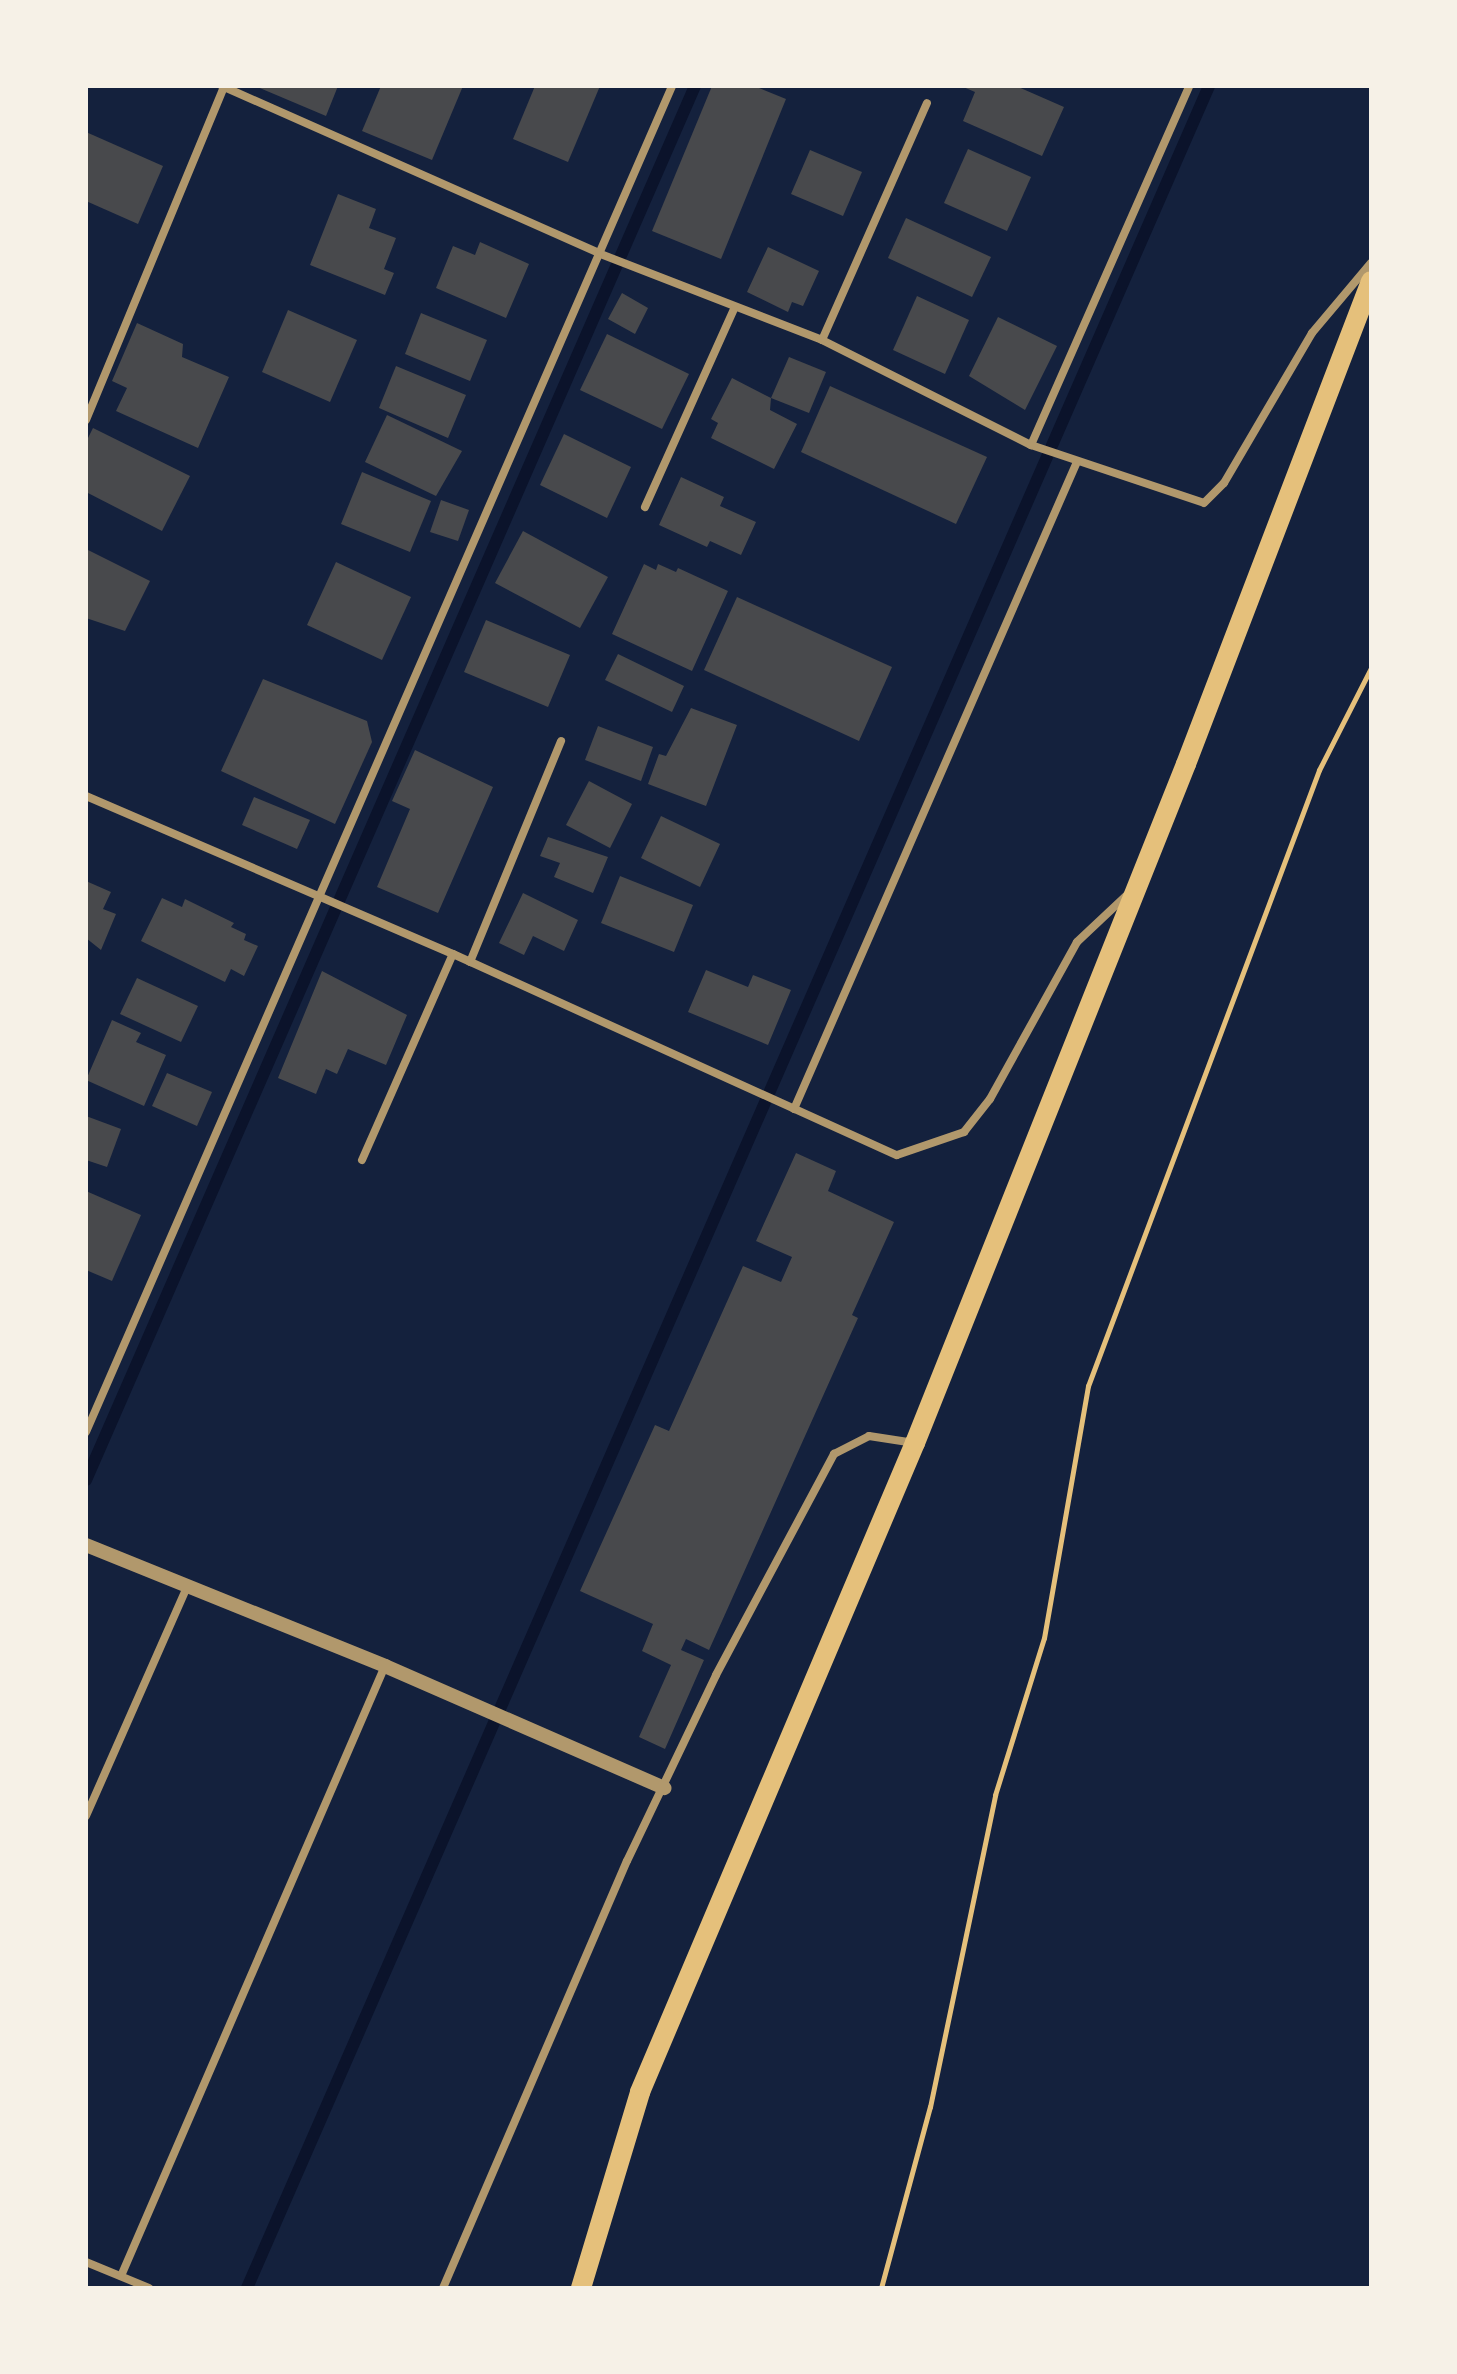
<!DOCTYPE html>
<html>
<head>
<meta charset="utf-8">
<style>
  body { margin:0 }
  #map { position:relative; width:1457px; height:2374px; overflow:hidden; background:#14213d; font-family:"Titillium Web",sans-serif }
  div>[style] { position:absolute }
  .stream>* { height:12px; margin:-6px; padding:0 6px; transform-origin:6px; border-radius:6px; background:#0b132b }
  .building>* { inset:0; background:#48494c }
  .path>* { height:5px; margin:-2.5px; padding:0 2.5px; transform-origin:2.5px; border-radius:2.5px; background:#e5c07b }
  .minor>* { height:8px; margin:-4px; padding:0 4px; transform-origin:4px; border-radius:4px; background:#b1986c }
  .tertiary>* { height:14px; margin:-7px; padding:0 7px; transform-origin:7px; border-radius:7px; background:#b1986c }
  .primary>* { height:20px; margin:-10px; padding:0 10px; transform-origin:10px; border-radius:10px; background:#e5c07b }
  span { translate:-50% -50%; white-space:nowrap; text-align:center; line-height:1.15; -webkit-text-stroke:6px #f6f1e7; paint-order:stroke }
  .frame { position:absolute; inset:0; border:88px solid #f6f1e7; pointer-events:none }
</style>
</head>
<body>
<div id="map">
  <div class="stream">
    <i style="left:86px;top:1480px;width:1521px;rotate:-66.4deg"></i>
    <i style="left:247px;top:2288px;width:2403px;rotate:-66.4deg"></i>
  </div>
  <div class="building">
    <i style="clip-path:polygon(255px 86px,338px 86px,326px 116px)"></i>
    <i style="clip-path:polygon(381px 86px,463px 86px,432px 160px,362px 131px)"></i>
    <i style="clip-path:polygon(535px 86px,600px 86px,568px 162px,513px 139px)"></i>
    <i style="clip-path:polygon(712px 86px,754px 86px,786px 99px,721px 259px,652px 231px)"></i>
    <i style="clip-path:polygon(961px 86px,1016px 86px,1064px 107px,1042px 156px,963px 121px,975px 92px)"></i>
    <i style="clip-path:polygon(86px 132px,163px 166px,138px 224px,86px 201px)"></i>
    <i style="clip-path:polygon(968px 149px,1031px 177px,1007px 231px,944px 203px)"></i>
    <i style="clip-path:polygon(810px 150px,862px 172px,843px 216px,791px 194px)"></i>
    <i style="clip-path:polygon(338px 194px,376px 209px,369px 228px,396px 238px,384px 269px,394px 273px,385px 295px,310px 265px)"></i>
    <i style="clip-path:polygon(906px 218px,991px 257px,972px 297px,888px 258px)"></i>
    <i style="clip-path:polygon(480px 242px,529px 264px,506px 318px,436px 288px,453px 246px,475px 255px)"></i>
    <i style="clip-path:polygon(768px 247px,819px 271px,803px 306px,792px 302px,788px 312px,747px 292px)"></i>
    <i style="clip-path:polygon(622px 293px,648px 308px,635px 334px,608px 319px)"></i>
    <i style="clip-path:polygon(917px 296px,969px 320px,945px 374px,893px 350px)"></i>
    <i style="clip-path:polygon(288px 310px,357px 340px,330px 402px,262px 372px)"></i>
    <i style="clip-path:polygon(421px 313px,487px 340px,470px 381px,405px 354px)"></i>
    <i style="clip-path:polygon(998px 317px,1057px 346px,1025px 410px,969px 376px)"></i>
    <i style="clip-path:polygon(137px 323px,183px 344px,182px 357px,229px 377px,198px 448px,116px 411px,127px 388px,112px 381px)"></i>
    <i style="clip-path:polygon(607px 334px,689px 374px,662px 429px,580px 390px)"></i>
    <i style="clip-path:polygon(789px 357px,826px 372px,809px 413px,771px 398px)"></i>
    <i style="clip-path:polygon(396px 366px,466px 395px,448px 438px,379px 408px)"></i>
    <i style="clip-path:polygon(732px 378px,771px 398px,770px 410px,797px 424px,774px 469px,711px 438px,718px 423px,711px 419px)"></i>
    <i style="clip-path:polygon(830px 386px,987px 457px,956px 524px,801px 452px)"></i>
    <i style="clip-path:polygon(387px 415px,462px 451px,436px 496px,365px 462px)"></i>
    <i style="clip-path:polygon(93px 428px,190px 476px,162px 531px,86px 492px,86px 442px)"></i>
    <i style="clip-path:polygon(564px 434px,631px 467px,607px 518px,540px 485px)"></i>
    <i style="clip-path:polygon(362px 472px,431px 501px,410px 552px,341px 524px)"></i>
    <i style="clip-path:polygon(681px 477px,724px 497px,720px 506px,756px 522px,741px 555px,710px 541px,707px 547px,659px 525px)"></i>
    <i style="clip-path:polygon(441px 500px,469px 510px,458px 541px,430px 532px)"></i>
    <i style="clip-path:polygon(523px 531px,608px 577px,580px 628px,495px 583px)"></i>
    <i style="clip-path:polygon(86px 542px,88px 550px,150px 581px,125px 631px,86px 618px)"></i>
    <i style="clip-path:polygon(336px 562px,411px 597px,382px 660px,307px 625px)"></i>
    <i style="clip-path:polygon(644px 564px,656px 570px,658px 564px,676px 572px,678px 568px,728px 591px,692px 671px,612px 634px)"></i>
    <i style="clip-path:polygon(737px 597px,892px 667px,859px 741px,704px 670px)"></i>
    <i style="clip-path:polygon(486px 620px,570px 655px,548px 707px,464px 672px)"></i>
    <i style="clip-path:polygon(618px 654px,684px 686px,672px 712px,605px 680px)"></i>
    <i style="clip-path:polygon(263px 679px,367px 721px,372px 742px,335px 824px,221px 771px)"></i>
    <i style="clip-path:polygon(691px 708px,737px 725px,706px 806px,648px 784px,659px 754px,666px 756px)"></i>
    <i style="clip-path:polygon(598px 726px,653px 747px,641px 781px,585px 760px)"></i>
    <i style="clip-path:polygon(415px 750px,493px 787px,438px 913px,377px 887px,410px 809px,392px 801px)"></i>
    <i style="clip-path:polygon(589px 781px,632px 804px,610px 848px,566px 825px)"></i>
    <i style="clip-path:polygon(254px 797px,310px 820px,297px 849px,242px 825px)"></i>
    <i style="clip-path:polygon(661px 816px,720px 844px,700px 887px,641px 858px)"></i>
    <i style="clip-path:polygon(548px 837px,608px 857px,593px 893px,554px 877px,560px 863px,540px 856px)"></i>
    <i style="clip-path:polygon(620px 876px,693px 905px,674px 952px,601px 923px)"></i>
    <i style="clip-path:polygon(86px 881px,111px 892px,103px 909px,116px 914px,101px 950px,86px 938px)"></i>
    <i style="clip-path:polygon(523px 893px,578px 920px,564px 951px,533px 936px,524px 955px,499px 943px)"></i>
    <i style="clip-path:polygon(162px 898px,182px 907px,185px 899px,234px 923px,231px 927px,246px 934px,244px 940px,258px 946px,244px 976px,231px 969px,225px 982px,141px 941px)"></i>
    <i style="clip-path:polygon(706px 970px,748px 987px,753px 975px,791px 990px,768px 1045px,688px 1012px)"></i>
    <i style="clip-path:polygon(322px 971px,407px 1015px,386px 1065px,348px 1049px,337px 1074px,326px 1069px,316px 1094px,278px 1078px)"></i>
    <i style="clip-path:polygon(137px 978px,198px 1006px,181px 1042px,120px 1014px)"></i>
    <i style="clip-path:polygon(112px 1020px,141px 1033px,136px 1042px,166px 1055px,144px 1106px,86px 1080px)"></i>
    <i style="clip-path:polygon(167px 1073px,212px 1092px,197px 1126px,152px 1106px)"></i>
    <i style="clip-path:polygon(86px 1116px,121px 1129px,107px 1167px,86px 1160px)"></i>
    <i style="clip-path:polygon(796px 1153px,836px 1171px,828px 1191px,894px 1222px,852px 1315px,858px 1318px,709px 1650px,686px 1639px,681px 1650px,704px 1660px,665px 1749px,639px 1737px,671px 1665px,642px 1651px,653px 1624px,580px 1591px,655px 1425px,669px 1431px,743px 1266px,781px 1282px,792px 1257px,756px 1241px)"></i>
    <i style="clip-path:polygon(86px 1191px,141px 1215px,112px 1281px,86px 1270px)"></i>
  </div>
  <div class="path">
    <i style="left:881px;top:2288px;width:188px;rotate:-74.9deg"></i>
    <i style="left:930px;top:2107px;width:319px;rotate:-78.2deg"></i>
    <i style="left:995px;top:1795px;width:164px;rotate:-72.7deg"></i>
    <i style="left:1044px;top:1638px;width:256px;rotate:-80.1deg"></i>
    <i style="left:1088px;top:1386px;width:658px;rotate:-69.44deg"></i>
    <i style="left:1319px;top:770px;width:114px;rotate:-63deg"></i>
  </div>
  <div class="minor">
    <i style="left:222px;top:86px;width:411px;rotate:23.9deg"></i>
    <i style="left:598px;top:253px;width:240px;rotate:21.2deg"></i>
    <i style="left:822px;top:340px;width:234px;rotate:26.7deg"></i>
    <i style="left:1031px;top:445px;width:182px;rotate:18.5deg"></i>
    <i style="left:1204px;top:503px;width:28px;rotate:-45deg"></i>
    <i style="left:1224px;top:483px;width:174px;rotate:-59.6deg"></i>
    <i style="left:1312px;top:333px;width:92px;rotate:-49.9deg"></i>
    <i style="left:822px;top:340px;width:259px;rotate:-66.1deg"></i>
    <i style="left:86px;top:420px;width:360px;rotate:-67.5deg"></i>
    <i style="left:1031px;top:445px;width:392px;rotate:-66.2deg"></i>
    <i style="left:645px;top:507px;width:217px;rotate:-65.8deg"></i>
    <i style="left:86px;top:796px;width:400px;rotate:23.3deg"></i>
    <i style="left:453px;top:954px;width:487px;rotate:24.4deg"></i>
    <i style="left:897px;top:1155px;width:71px;rotate:-18.9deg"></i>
    <i style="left:964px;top:1132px;width:42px;rotate:-51.8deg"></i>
    <i style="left:990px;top:1099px;width:179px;rotate:-61deg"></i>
    <i style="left:1077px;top:942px;width:71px;rotate:-43.3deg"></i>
    <i style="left:470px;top:962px;width:239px;rotate:-67.6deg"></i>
    <i style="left:794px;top:1109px;width:706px;rotate:-66.38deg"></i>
    <i style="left:362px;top:1160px;width:225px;rotate:-66.2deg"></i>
    <i style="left:86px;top:1432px;width:1468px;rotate:-66.47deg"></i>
    <i style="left:86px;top:1816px;width:250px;rotate:-66.2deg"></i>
    <i style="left:86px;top:2262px;width:68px;rotate:22.4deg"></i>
    <i style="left:121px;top:2276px;width:665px;rotate:-66.6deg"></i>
    <i style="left:443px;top:2288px;width:465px;rotate:-66.7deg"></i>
    <i style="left:627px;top:1861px;width:206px;rotate:-64.4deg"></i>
    <i style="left:716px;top:1675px;width:251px;rotate:-61.9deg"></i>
    <i style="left:834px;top:1454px;width:39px;rotate:-27deg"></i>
    <i style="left:869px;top:1436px;width:46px;rotate:8.8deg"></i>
  </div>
  <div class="tertiary">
    <i style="left:86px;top:1545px;width:323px;rotate:22deg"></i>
    <i style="left:385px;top:1666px;width:305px;rotate:23.6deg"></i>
  </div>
  <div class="primary">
    <i style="left:581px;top:2288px;width:205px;rotate:-73.2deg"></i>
    <i style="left:640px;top:2092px;width:705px;rotate:-67.04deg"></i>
    <i style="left:915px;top:1443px;width:731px;rotate:-68.24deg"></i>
    <i style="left:1186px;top:764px;width:517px;rotate:-69.04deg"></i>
  </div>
  <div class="frame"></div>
</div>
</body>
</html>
